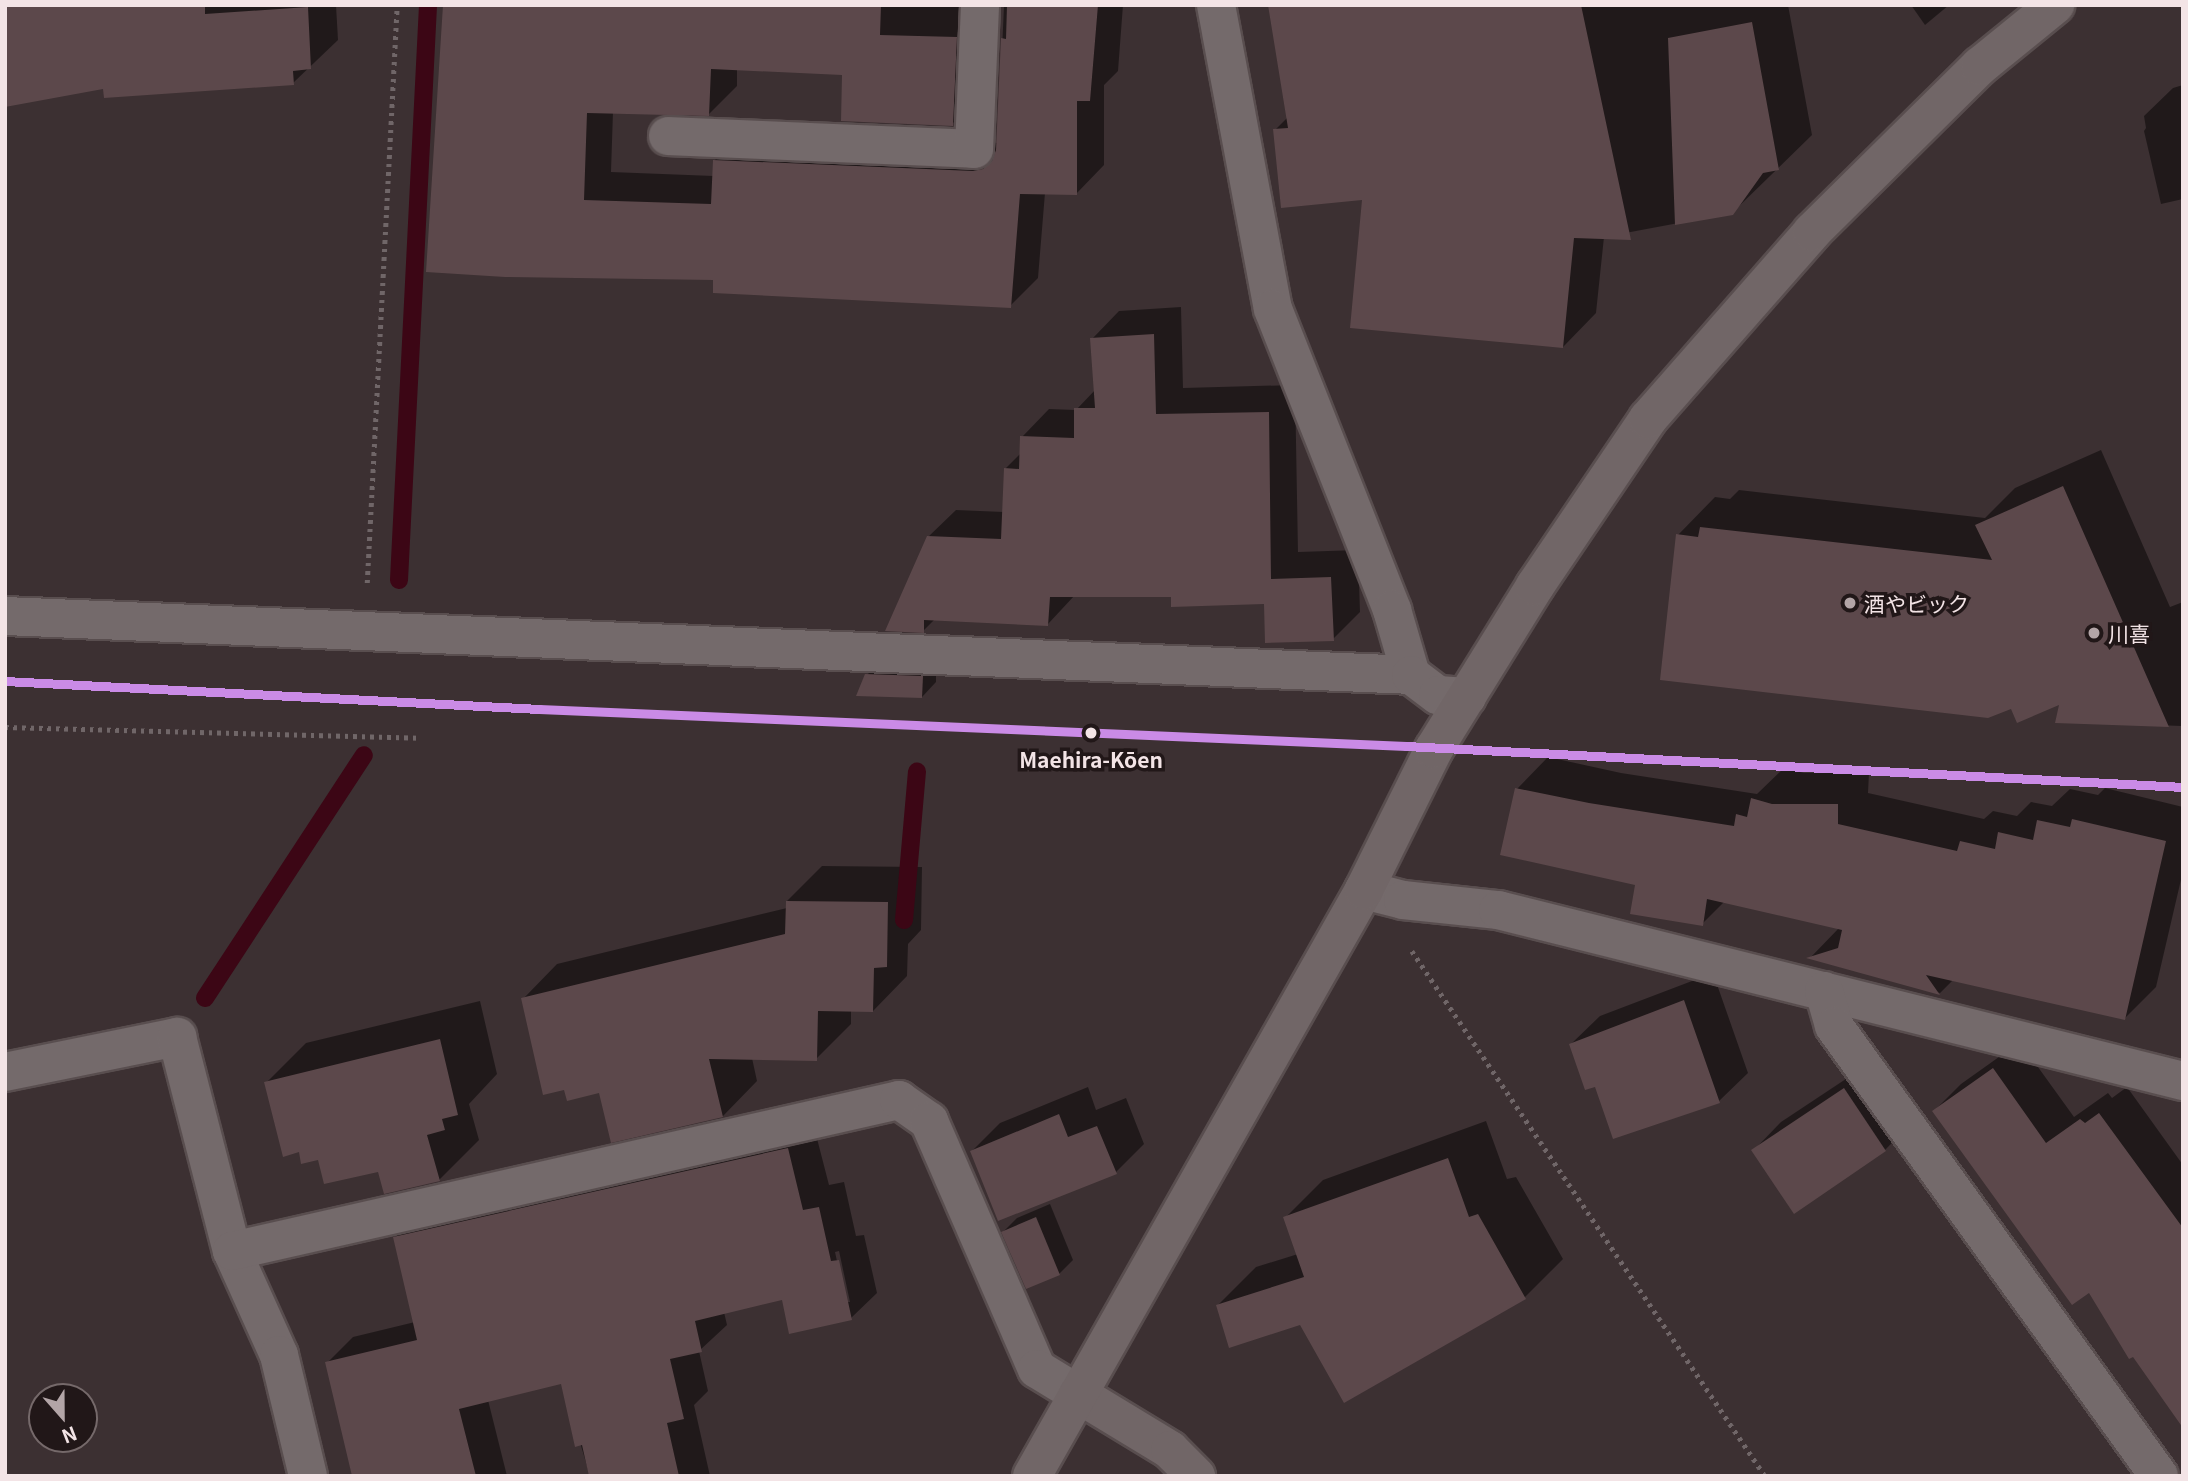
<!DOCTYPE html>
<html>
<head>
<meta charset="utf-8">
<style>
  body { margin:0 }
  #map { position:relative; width:2188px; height:1481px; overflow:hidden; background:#3c3032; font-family:Georgia,"Noto Sans JP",serif }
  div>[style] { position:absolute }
  .shadow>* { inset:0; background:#0007 }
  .stream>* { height:18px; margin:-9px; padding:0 9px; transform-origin:9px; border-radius:9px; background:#3c0615 }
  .building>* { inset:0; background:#5c484b }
  .path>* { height:4.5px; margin-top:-2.25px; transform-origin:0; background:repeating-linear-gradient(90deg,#706668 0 3.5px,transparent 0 8.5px) }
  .roads { filter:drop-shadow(2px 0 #594e4f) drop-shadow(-2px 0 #594e4f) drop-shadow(0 2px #594e4f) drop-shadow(0 -2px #594e4f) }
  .street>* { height:38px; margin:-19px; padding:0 19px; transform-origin:19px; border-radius:19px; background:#746a6b }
  .secondary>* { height:38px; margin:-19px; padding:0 19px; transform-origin:19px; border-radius:19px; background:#716667 }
  .rail-1>* { height:9px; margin:-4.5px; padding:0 4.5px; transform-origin:4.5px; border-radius:4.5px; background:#ca8be6 }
  .dots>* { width:19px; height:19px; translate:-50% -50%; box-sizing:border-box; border:4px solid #211718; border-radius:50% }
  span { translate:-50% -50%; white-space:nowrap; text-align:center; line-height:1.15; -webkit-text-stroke:7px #211718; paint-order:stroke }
  .poi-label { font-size:21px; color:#f3e4e6 }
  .left { translate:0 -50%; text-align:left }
  .stop-label { font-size:21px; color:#f3e4e6; font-weight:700 }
  .frame { position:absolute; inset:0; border:7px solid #f3e4e6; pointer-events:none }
  .north { position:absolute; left:28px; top:1383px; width:70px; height:70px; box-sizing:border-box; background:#211718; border:2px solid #75696a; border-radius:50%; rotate:159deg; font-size:19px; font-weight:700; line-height:28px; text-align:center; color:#f3e4e6 }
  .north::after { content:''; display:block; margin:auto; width:24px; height:32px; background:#b3a5a7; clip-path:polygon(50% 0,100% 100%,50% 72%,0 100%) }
</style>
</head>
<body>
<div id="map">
  <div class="shadow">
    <i style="clip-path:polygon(5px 5px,336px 5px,338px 40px,293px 83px,105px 87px)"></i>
    <i style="clip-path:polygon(447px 5px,984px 5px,980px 96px,952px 124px,844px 73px,737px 68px,737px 86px,709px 114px,613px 112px,611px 172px,714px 176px,714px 161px,742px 133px,998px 143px,1004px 5px,1123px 5px,1118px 71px,1104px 85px,1104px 165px,1076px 194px,1045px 193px,1038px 278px,1010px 306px,715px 279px,505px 275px)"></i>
    <i style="clip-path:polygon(1269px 5px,1788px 5px,1812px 135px,1732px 213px,1604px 237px,1596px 313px,1563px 347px,1275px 130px,1288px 117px)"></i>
    <i style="clip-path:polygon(1911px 5px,1949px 5px,1925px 25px)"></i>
    <i style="clip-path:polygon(2183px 85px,2183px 199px,2161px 204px,2144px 131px,2146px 128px,2144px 116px,2173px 88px)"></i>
    <i style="clip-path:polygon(1181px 307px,1183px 388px,1295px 385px,1298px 552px,1358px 550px,1360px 612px,1333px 639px,1266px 602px,1173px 595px,1075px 595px,1048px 624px,935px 619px,923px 631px,928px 537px,956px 510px,1004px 512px,1005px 469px,1021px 453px,1022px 437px,1049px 409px,1076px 410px,1096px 389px,1092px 339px,1119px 311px)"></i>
    <i style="clip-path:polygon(2101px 450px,2170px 607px,2183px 602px,2183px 729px,2181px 726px,2058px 721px,2061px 702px,2012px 707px,1678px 535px,1715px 497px,1730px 499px,1739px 490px,1985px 518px,2015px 488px)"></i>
    <i style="clip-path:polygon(881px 661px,936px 663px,936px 682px,922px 697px,867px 675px)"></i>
    <i style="clip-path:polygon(1548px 757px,1621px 773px,1757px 794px,1784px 768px,1804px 773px,1869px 773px,1868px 793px,1984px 819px,1993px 811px,2017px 816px,2031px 802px,2052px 806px,2070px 789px,2098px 795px,2105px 788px,2183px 807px,2183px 871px,2156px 987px,2125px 1018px,1954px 979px,1940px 993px,1810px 958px,1839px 928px,1725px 901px,1702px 924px,1637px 884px,1517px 789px)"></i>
    <i style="clip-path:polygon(822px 866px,922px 867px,921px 930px,908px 944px,907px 976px,873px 1011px,851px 1010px,851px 1024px,816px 1059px,752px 1058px,757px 1081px,723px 1116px,600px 1091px,523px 999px,557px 964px,787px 908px,787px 901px)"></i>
    <i style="clip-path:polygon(1713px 973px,1748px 1073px,1719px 1101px,1614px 1137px,1596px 1085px,1571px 1044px,1600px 1016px)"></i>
    <i style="clip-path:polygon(480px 1001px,497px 1074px,469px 1104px,479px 1140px,439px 1180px,319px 1158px,300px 1150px,266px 1083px,306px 1043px)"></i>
    <i style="clip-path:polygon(2020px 1042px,2074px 1117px,2108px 1093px,2112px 1098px,2127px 1087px,2183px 1165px,2183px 1425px,2090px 1290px,1934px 1111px,1961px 1084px)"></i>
    <i style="clip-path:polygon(1873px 1061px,1913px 1121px,1885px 1150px,1753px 1151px,1781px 1122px)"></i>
    <i style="clip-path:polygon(1088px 1087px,1096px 1110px,1126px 1098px,1144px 1144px,1116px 1172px,972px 1151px,1000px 1123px)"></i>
    <i style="clip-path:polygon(1486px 1121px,1507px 1179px,1516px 1177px,1563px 1259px,1525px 1297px,1301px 1323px,1218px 1305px,1256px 1267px,1298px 1254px,1285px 1218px,1323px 1180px)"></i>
    <i style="clip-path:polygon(evenodd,813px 1123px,829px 1185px,844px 1182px,856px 1236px,864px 1235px,877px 1293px,851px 1318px,784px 1298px,724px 1312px,727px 1325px,699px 1351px,708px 1391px,694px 1405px,710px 1476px,590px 1476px,562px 1382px,488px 1400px,507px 1476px,355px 1476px,327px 1363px,353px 1337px,415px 1322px,395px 1237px,421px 1212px,813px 1123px,839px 1251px,850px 1302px,846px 1302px,835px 1252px,839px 1251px)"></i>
    <i style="clip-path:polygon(1050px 1204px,1073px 1260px,1059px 1274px,1003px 1232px,1017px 1218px)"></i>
  </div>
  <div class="stream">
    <i style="left:399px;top:580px;width:576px;rotate:-87.11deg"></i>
    <i style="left:904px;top:920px;width:149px;rotate:-85deg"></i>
    <i style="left:205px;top:998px;width:290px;rotate:-56.8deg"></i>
  </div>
  <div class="building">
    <i style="clip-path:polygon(5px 5px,205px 5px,205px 14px,308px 7px,311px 69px,293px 71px,294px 85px,104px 98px,103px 89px,5px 107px)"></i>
    <i style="clip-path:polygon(443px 5px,881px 5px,880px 35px,957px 37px,953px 126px,841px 121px,842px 75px,711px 69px,709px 116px,587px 113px,584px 200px,711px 204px,713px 160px,973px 171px,983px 169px,992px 161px,996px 150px,1001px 38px,1006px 39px,1007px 5px,1098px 5px,1090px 101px,1077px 101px,1077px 195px,1020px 194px,1011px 308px,713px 293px,713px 280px,505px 277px,426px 272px)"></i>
    <i style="clip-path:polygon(1268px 5px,1581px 5px,1631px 240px,1574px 238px,1563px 348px,1350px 328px,1362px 200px,1281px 208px,1273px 129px,1288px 128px)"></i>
    <i style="clip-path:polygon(1752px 22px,1779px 170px,1763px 173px,1733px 215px,1675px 225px,1668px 38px)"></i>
    <i style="clip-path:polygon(1154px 334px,1156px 414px,1269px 412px,1271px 579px,1331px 577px,1334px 641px,1265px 643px,1264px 604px,1171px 607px,1171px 597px,1050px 597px,1048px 626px,924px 620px,924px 633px,885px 631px,927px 536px,1001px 539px,1004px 468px,1019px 469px,1020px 436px,1074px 438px,1074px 408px,1095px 408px,1090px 338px)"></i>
    <i style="clip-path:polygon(2063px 486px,2169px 727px,2055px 723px,2059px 705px,2017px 723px,2011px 709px,1988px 718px,1660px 680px,1676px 534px,1698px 537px,1700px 527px,1992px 560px,1975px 525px)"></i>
    <i style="clip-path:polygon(865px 674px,923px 676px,922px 698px,856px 696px)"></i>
    <i style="clip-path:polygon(1515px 788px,1589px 803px,1734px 826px,1736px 814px,1747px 817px,1751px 798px,1772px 804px,1838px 804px,1838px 824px,1957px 851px,1960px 841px,1995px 849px,1998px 832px,2033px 840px,2037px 820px,2070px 827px,2072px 819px,2166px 841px,2125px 1020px,1926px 975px,1940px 995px,1806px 958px,1838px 948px,1842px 930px,1707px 899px,1703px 926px,1630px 914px,1635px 885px,1500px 855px)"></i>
    <i style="clip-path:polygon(786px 901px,888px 902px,887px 967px,874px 968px,873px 1012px,818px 1011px,817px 1061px,709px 1059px,723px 1117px,611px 1143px,599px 1093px,567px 1101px,564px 1090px,543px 1095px,521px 998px,785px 934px)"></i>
    <i style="clip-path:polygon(1684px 1000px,1720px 1103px,1613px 1139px,1595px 1087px,1585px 1090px,1569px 1044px)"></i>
    <i style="clip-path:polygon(440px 1039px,458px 1115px,442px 1119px,445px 1130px,427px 1135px,440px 1181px,384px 1194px,378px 1172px,324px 1184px,318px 1160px,301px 1164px,299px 1152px,283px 1157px,264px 1082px)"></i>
    <i style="clip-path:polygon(1993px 1068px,2046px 1143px,2080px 1119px,2085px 1123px,2099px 1113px,2183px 1228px,2183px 1428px,2133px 1357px,2129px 1359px,2089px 1293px,2072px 1305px,1932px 1111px)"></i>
    <i style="clip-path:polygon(1844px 1088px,1886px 1151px,1794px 1214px,1751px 1150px)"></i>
    <i style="clip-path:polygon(1059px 1114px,1068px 1137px,1097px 1126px,1117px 1174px,998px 1221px,970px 1151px)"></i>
    <i style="clip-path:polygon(788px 1148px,803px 1210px,819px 1207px,831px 1261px,839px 1260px,852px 1320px,789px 1334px,782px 1300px,695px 1321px,702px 1352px,670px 1359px,684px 1419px,667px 1423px,679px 1476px,589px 1476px,582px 1445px,575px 1447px,561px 1384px,459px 1409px,476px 1476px,352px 1476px,325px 1362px,417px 1340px,393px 1237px)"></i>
    <i style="clip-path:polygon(1448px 1158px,1469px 1217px,1478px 1214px,1526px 1299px,1344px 1403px,1300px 1325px,1229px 1348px,1216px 1305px,1304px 1277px,1283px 1217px)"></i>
    <i style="clip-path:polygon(1036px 1217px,1060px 1275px,1026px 1289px,1001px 1232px)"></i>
  </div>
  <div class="path">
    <i style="left:367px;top:583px;width:579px;rotate:-87.03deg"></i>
    <i style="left:5px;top:727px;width:415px;rotate:1.5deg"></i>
    <i style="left:1412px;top:951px;width:633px;rotate:56.08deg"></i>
  </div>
  <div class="roads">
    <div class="street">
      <i style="left:1216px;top:5px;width:309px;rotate:79.4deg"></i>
      <i style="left:1273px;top:309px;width:324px;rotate:68.4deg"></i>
      <i style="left:1392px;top:610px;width:68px;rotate:73.7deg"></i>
      <i style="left:668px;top:136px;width:306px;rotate:2.4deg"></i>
      <i style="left:974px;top:149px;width:144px;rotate:-87.6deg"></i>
      <i style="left:5px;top:616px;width:1407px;rotate:2.4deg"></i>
      <i style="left:1411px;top:675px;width:34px;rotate:37deg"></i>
      <i style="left:1438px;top:695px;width:29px;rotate:4deg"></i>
      <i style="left:1364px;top:890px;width:40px;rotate:14.4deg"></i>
      <i style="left:1403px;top:900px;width:96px;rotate:6deg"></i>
      <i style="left:1498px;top:910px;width:706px;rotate:14.02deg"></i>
      <i style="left:1824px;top:991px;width:36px;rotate:74deg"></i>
      <i style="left:1834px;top:1026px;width:555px;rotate:54.16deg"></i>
      <i style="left:5px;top:1072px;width:176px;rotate:-11.5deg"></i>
      <i style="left:177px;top:1037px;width:221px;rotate:75.6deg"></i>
      <i style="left:232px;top:1251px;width:114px;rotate:65.7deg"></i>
      <i style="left:279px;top:1355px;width:124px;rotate:76.5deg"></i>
      <i style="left:232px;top:1251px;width:684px;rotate:-12.76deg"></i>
      <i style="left:899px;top:1100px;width:37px;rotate:35deg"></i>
      <i style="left:929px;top:1121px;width:270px;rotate:66.5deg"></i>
      <i style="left:1037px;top:1369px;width:48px;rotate:31.4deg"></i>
    </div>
    <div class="secondary">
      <i style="left:1078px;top:1394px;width:108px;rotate:31.3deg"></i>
      <i style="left:1170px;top:1450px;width:37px;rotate:45deg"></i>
      <i style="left:1032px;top:1476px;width:674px;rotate:-60.47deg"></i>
      <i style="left:1364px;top:890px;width:157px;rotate:-63.6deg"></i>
      <i style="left:1434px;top:749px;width:192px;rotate:-58.2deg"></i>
      <i style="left:1535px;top:586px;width:202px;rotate:-55.9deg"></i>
      <i style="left:1648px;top:419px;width:249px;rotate:-48.7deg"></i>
      <i style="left:1812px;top:232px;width:236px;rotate:-44.7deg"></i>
      <i style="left:1980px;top:66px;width:97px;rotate:-39.1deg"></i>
    </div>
  </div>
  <div class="rail-1">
    <i style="left:5px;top:681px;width:535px;rotate:3deg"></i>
    <i style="left:539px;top:709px;width:868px;rotate:2.44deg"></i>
    <i style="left:1406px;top:746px;width:778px;rotate:3.02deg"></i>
  </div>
  <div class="dots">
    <i style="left:1850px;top:603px;background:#b3a5a7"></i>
    <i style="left:2094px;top:633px;background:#b3a5a7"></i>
    <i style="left:1091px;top:733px;background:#f3e4e6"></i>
  </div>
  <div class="poi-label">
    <span class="left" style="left:1864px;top:603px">酒やビック</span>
    <span class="left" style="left:2108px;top:633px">川喜</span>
  </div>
  <div class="stop-label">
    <span style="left:1091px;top:759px">Maehira-Kōen</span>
  </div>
  <div class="frame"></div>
  <div class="north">N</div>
</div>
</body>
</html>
